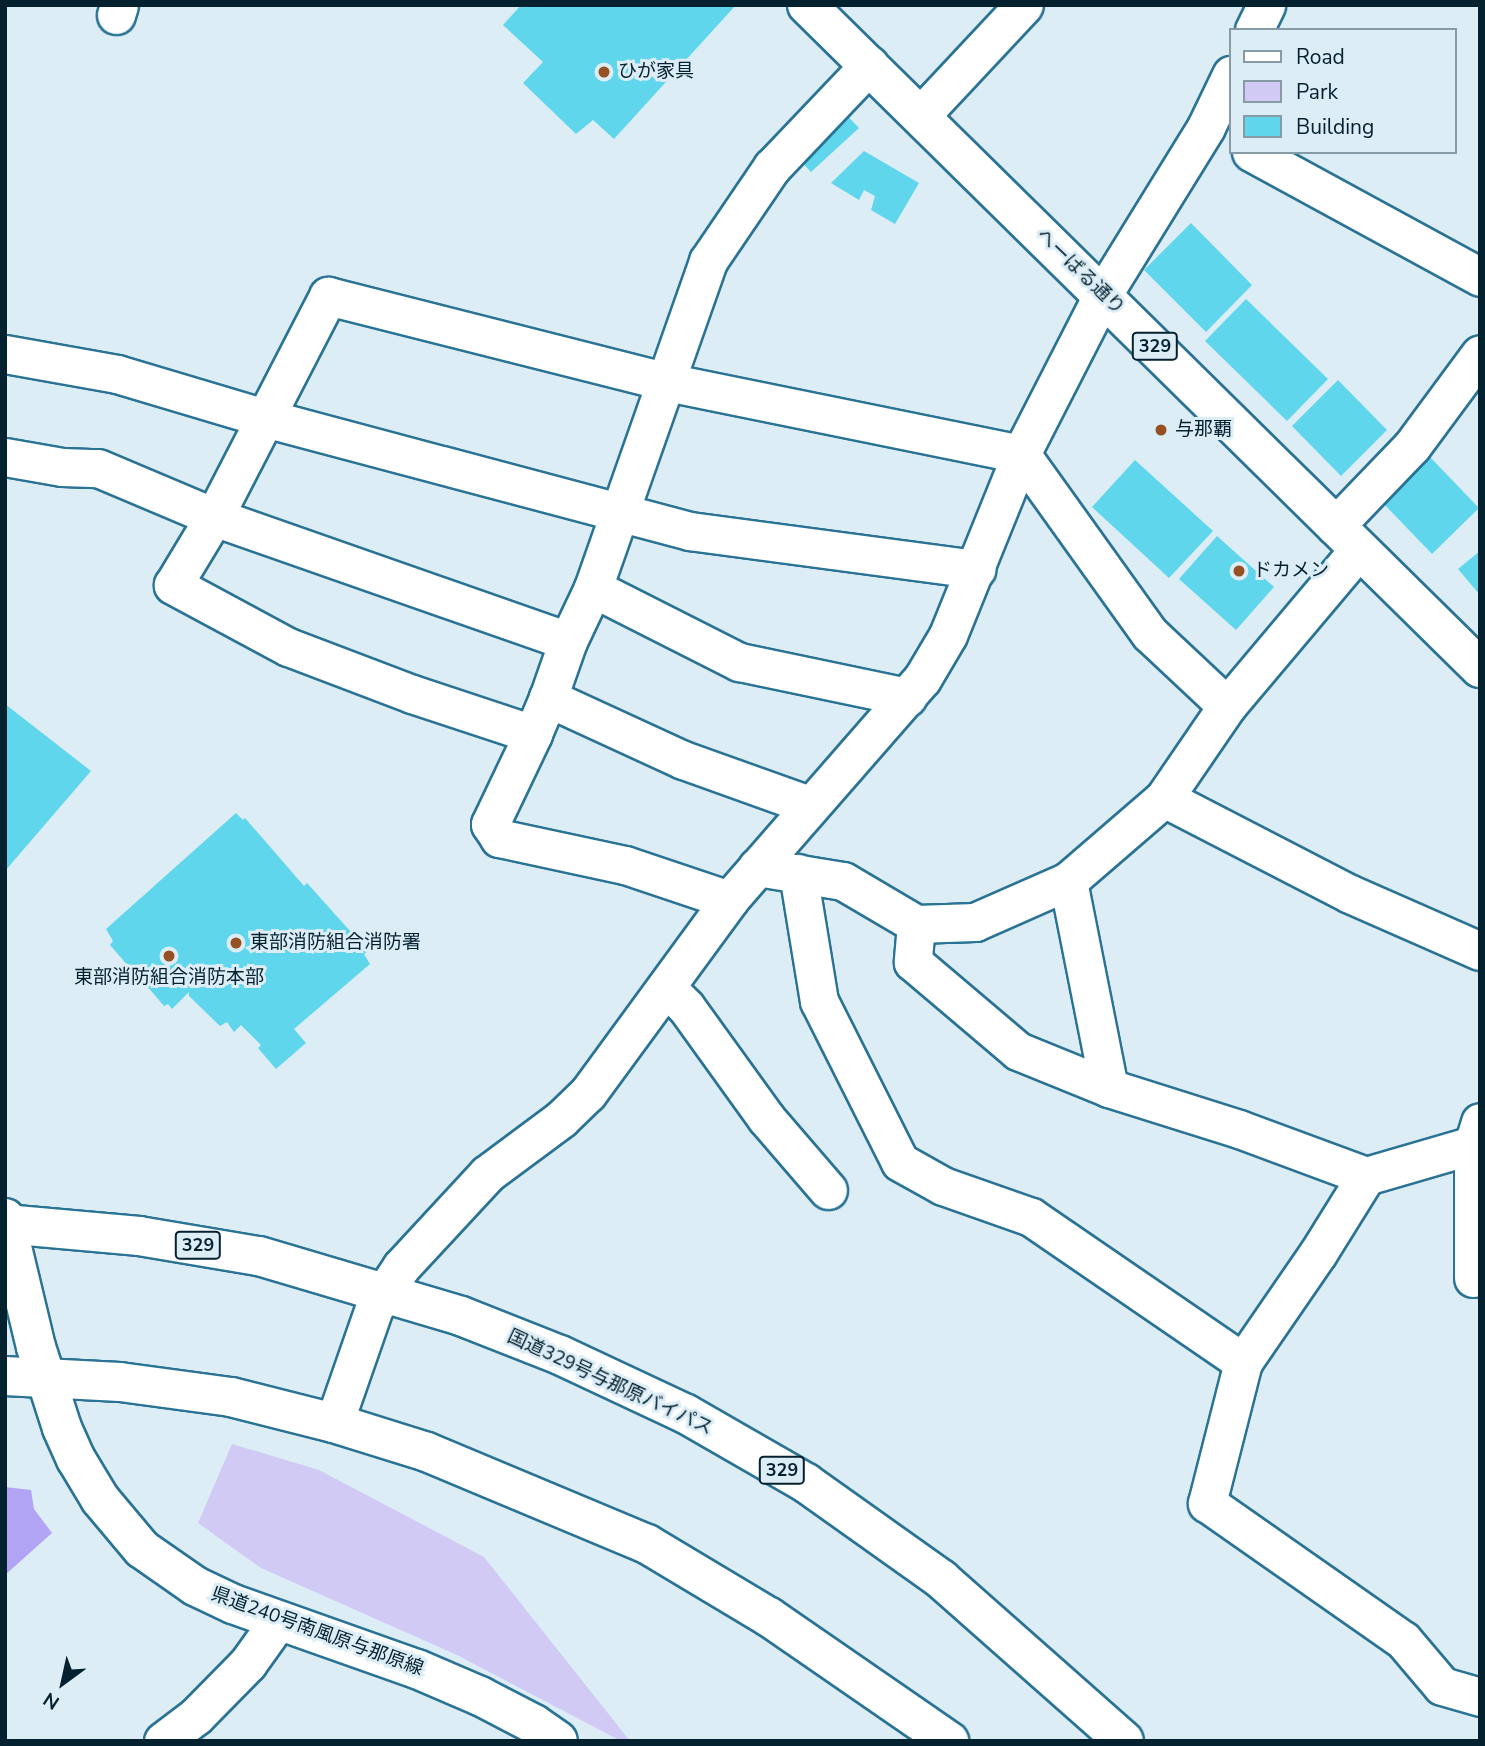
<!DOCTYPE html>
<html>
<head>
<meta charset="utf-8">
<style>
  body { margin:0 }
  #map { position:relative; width:1485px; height:1746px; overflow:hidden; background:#dcedf6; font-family:"Nunito Sans","Noto Sans JP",sans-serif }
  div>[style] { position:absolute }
  .green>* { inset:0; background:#d0caf5 }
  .forest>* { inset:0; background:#b2a4f5 }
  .building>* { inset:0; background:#60d6ec }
  .roads { filter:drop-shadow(2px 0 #2a7394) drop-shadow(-2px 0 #2a7394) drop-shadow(0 2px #2a7394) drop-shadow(0 -2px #2a7394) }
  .street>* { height:37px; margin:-18.5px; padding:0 18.5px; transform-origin:18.5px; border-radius:18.5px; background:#fff }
  .secondary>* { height:38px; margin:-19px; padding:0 19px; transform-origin:19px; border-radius:19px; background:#fff }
  .highway>* { height:38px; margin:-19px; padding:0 19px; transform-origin:19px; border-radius:19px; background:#fff }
  .dots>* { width:19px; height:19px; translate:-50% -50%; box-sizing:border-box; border:4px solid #dcedf6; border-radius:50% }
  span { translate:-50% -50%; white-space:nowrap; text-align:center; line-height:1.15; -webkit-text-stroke:6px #dcedf6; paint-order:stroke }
  .shield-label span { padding:2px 5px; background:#dcedf6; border:2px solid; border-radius:5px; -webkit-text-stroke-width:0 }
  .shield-label { font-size:18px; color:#03212f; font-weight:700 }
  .poi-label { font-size:19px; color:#03212f }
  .left { translate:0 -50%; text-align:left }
  .street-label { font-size:19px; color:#03212f }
  .frame { position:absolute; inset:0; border:7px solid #03212f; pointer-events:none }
  .legend { position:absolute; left:1229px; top:28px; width:228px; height:126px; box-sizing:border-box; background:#dcedf6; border:2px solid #859ba6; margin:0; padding:9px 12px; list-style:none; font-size:21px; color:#03212f }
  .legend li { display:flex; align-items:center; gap:14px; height:35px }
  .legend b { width:35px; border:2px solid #859ba6 }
  .north { position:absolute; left:28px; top:1648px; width:70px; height:70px; -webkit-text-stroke:5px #dcedf6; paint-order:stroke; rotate:213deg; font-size:19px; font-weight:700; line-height:28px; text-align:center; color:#03212f }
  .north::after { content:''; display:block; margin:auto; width:24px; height:32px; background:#03212f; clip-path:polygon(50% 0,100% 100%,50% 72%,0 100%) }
</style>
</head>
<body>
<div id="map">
  <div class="green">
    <i style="clip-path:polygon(232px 1444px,319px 1470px,484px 1557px,630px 1741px,621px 1741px,457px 1655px,261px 1568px,198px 1523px)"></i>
  </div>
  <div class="forest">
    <i style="clip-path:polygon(5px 1487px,31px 1490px,34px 1509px,52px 1533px,5px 1575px)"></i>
  </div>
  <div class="building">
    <i style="clip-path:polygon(521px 5px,736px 5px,614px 139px,593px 120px,576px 134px,523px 83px,543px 62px,503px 25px)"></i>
    <i style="clip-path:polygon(841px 109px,859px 128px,811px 172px,794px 154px)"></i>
    <i style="clip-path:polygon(864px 151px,919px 183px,895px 224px,871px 210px,875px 196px,864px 190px,859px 200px,831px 183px)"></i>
    <i style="clip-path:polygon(1191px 223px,1252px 285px,1206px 332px,1144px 270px)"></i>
    <i style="clip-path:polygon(1246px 299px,1328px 379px,1287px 421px,1205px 341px)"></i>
    <i style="clip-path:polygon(1338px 380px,1387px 430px,1341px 476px,1292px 426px)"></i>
    <i style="clip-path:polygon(1430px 457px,1479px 508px,1432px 554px,1383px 503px)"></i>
    <i style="clip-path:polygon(1135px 460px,1213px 531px,1169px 578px,1092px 507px)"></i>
    <i style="clip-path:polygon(1217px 536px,1274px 587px,1236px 630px,1179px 579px)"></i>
    <i style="clip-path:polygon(1480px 551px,1480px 595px,1458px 569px)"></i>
    <i style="clip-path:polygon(5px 704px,91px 771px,5px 871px)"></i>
    <i style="clip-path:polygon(236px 813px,243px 820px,245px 818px,304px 886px,307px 883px,368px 951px,364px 954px,370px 964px,294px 1029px,306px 1043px,276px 1069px,258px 1048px,261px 1045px,241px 1025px,234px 1032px,227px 1022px,220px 1026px,189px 996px,189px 992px,172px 1009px,168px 1004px,164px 1006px,141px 979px,145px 974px,140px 970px,135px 974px,110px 945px,113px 941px,106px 929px)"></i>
  </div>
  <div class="roads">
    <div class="street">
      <i style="left:116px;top:15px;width:10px;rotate:-73deg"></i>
      <i style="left:1254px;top:30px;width:28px;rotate:-64deg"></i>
      <i style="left:920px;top:116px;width:152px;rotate:-46.9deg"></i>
      <i style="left:1251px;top:152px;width:261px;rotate:28.6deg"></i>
      <i style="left:5px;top:354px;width:114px;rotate:10.1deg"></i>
      <i style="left:117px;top:374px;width:154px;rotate:16.6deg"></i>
      <i style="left:265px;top:418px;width:440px;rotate:14.9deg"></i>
      <i style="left:690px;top:531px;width:289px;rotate:7.6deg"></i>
      <i style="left:5px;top:457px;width:58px;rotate:10deg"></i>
      <i style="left:62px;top:467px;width:36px;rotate:2deg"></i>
      <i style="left:98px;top:468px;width:126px;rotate:22.9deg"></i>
      <i style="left:214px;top:517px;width:375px;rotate:19.3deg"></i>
      <i style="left:1335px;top:526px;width:111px;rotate:-46.1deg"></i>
      <i style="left:1412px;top:446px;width:114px;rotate:-53.5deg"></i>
      <i style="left:593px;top:588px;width:164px;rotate:26.9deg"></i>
      <i style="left:739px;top:662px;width:172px;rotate:11.8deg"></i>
      <i style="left:548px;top:698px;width:39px;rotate:113deg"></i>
      <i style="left:533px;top:734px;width:127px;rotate:-161.7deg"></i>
      <i style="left:412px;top:694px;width:133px;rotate:-159.2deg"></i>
      <i style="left:288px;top:647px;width:131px;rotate:-151.7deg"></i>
      <i style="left:173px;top:585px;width:79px;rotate:-58.9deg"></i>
      <i style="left:214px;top:517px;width:249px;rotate:-62.7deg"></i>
      <i style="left:328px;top:296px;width:350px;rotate:14.2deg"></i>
      <i style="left:667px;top:382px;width:361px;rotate:11.5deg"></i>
      <i style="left:1021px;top:454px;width:221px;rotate:54.4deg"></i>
      <i style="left:1150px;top:634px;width:105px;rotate:43.1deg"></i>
      <i style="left:533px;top:734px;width:100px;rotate:115.5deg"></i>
      <i style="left:490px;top:824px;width:17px;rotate:57deg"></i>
      <i style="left:499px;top:838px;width:129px;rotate:12.1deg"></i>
      <i style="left:625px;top:865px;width:110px;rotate:18.6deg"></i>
      <i style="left:1164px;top:798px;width:209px;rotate:27.3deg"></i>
      <i style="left:1350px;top:894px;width:142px;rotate:23.7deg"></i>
      <i style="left:809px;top:805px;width:134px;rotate:-160.3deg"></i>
      <i style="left:683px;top:760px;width:149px;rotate:-155.3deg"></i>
      <i style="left:548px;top:698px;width:60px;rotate:-70.7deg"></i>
      <i style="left:568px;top:641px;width:59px;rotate:-64.7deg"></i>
      <i style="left:593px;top:588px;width:347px;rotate:-70.6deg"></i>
      <i style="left:708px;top:261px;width:114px;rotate:-55.8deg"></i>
      <i style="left:772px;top:167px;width:141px;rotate:-46.4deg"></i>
      <i style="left:757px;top:867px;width:87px;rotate:9.2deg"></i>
      <i style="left:843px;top:881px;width:85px;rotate:30.5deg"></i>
      <i style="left:916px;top:924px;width:59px;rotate:-1.9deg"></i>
      <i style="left:975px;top:922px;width:102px;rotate:-23.8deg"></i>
      <i style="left:1068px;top:881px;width:127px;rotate:-40.8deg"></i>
      <i style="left:1164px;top:798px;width:112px;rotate:-55.6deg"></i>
      <i style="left:1227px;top:706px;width:205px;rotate:-49.9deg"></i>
      <i style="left:798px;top:873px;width:130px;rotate:80.7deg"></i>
      <i style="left:819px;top:1001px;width:180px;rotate:63.3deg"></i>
      <i style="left:900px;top:1162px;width:49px;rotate:29.2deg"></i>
      <i style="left:943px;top:1186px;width:93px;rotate:19.4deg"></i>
      <i style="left:1031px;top:1217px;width:257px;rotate:34.4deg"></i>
      <i style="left:1068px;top:881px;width:211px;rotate:78.8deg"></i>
      <i style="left:1109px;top:1088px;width:136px;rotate:17.5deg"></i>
      <i style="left:1239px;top:1129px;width:135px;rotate:20.3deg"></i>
      <i style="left:1366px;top:1176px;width:111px;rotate:-16.2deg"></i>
      <i style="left:1473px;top:1145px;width:24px;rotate:-73deg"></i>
      <i style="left:916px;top:924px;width:38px;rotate:95deg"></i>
      <i style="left:913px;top:962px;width:138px;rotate:40.3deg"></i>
      <i style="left:1018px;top:1051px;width:98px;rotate:22.1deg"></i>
      <i style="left:666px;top:987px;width:28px;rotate:45deg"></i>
      <i style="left:686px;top:1007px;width:137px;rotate:54.2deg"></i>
      <i style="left:766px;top:1118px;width:95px;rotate:49.3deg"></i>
      <i style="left:1473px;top:1145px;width:133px;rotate:90deg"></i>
      <i style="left:1366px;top:1176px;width:91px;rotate:121.9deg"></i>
      <i style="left:1318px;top:1253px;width:132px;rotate:124.5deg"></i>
      <i style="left:1243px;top:1362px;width:146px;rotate:104.3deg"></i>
      <i style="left:1207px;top:1503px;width:239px;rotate:35deg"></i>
      <i style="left:1403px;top:1640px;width:60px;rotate:49.7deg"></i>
      <i style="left:1442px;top:1686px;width:40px;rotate:16deg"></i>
      <i style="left:334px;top:1423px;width:122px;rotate:-70.8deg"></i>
      <i style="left:374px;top:1308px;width:49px;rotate:-56.6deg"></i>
      <i style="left:401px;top:1267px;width:127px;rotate:-47.2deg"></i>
      <i style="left:487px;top:1174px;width:92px;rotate:-36.6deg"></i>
      <i style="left:561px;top:1119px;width:37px;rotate:-44deg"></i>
      <i style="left:588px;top:1093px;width:239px;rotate:-53.8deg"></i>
      <i style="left:729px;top:900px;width:293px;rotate:-48.9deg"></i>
      <i style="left:922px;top:679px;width:51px;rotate:-59.4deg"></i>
      <i style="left:948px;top:635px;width:195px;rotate:-68deg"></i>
      <i style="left:1021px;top:454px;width:180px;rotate:-62.9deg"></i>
      <i style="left:1103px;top:294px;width:196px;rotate:-58.3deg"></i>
      <i style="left:1206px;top:127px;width:58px;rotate:-64.3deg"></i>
      <i style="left:163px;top:1741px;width:41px;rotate:-37.1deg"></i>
      <i style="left:196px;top:1716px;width:74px;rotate:-45.5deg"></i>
      <i style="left:248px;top:1663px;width:52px;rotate:-54.5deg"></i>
    </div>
    <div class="secondary">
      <i style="left:5px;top:1218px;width:133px;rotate:76.5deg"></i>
      <i style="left:36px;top:1347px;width:85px;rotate:72.2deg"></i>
      <i style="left:62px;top:1428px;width:34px;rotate:66deg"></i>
      <i style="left:76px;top:1459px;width:47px;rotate:59deg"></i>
      <i style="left:100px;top:1499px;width:65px;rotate:50deg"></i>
      <i style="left:142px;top:1549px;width:65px;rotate:34.9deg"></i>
      <i style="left:195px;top:1586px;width:42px;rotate:25.3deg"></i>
      <i style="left:233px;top:1604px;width:195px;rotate:19.5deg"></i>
      <i style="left:417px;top:1669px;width:69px;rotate:23.2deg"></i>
      <i style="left:480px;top:1696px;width:61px;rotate:27.4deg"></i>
      <i style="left:534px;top:1724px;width:29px;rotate:35deg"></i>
    </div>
    <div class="highway">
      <i style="left:807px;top:5px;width:945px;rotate:44.57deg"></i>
      <i style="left:5px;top:1224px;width:135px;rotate:5.1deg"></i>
      <i style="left:139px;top:1236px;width:122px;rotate:9.5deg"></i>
      <i style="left:259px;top:1256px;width:211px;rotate:16.5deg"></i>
      <i style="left:461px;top:1316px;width:106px;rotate:21.5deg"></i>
      <i style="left:560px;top:1355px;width:139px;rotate:25.1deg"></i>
      <i style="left:686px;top:1414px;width:138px;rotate:29.9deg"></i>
      <i style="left:806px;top:1483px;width:166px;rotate:35.4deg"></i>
      <i style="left:941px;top:1579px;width:244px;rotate:41.5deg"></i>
      <i style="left:5px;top:1376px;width:115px;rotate:3deg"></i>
      <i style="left:120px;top:1382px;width:112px;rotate:7.7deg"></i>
      <i style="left:231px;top:1397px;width:106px;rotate:14.2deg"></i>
      <i style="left:334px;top:1423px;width:97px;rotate:17.3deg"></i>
      <i style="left:427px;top:1452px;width:238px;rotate:22.7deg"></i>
      <i style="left:647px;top:1544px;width:142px;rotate:30.9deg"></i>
      <i style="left:769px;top:1617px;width:219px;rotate:34.6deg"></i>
    </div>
  </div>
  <div class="dots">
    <i style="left:604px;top:72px;background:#955124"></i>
    <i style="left:1161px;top:430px;background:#955124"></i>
    <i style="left:1239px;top:571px;background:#955124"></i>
    <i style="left:236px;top:943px;background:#955124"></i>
    <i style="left:169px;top:956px;background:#955124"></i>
  </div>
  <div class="shield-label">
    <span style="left:1155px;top:346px">329</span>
    <span style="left:198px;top:1245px">329</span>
    <span style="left:782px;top:1470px">329</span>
  </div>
  <div class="poi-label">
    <span class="left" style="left:618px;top:72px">ひが家具</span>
    <span class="left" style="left:1175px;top:430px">与那覇</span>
    <span class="left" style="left:1253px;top:571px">ドカメン</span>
    <span class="left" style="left:250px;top:943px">東部消防組合消防署</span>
    <span style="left:169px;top:978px">東部消防組合消防本部</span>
  </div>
  <div class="street-label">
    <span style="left:1080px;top:272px;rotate:44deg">へーばる通り</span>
    <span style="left:610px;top:1383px;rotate:25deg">国道329号与那原バイパス</span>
    <span style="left:317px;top:1632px;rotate:20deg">県道240号南風原与那原線</span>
  </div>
  <div class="frame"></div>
  <ul class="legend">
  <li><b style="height:9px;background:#fff"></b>Road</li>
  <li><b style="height:19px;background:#d0caf5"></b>Park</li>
  <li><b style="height:19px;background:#60d6ec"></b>Building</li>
  </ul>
  <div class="north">N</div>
</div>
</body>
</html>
